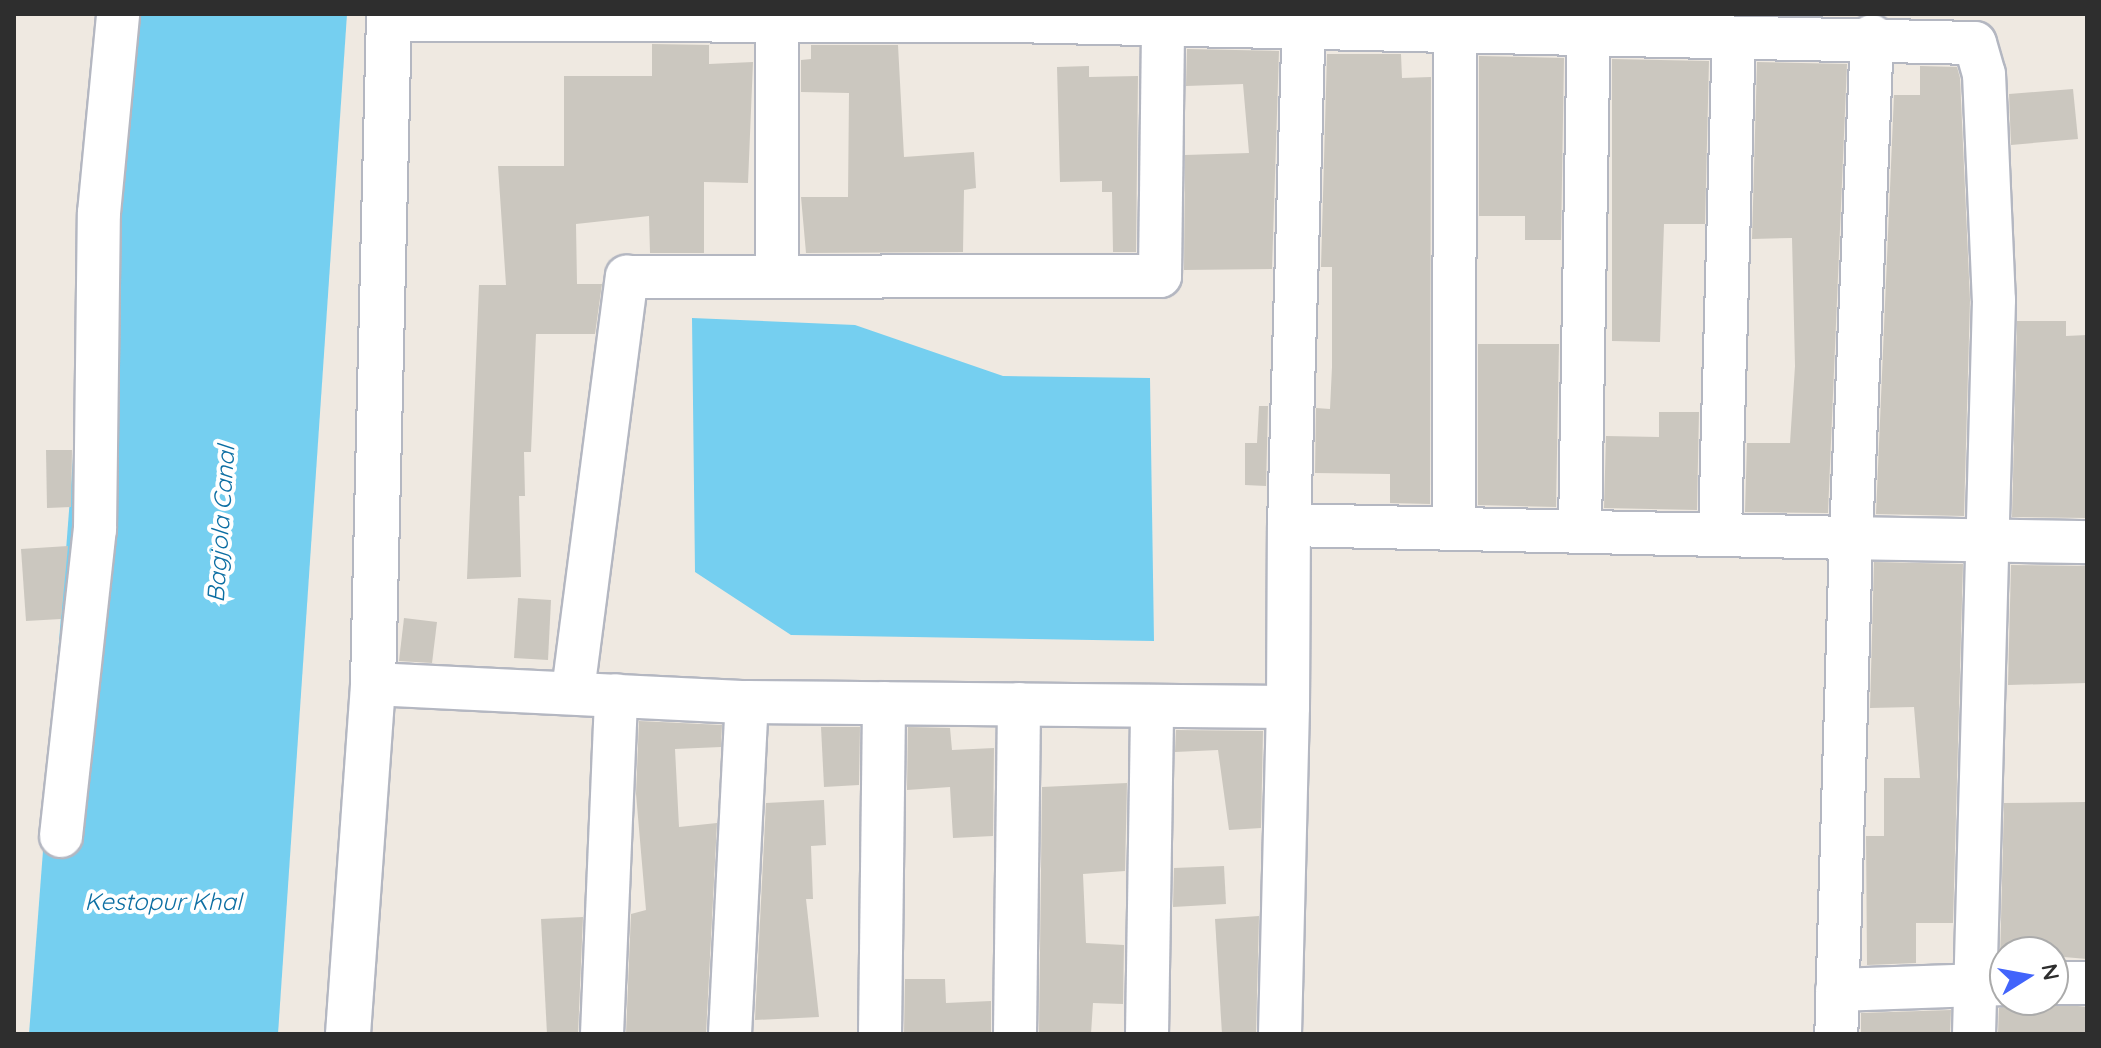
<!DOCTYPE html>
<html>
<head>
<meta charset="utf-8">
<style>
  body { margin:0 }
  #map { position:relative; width:2101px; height:1048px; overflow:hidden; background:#efe9e1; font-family:Quicksand,sans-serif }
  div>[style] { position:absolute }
  .water>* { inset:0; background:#75cff0 }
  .building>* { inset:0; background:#cbc7bf }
  .roads { filter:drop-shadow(2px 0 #b4b7c1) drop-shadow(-2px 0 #b4b7c1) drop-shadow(0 2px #b4b7c1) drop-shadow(0 -2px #b4b7c1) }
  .street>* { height:42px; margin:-21px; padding:0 21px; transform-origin:21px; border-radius:21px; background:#fff }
  .secondary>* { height:44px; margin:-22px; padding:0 22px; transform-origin:22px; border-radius:22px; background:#fff }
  span { translate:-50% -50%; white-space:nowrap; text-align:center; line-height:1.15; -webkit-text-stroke:8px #fff; paint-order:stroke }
  .water-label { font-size:24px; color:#0d6fa3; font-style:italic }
  .frame { position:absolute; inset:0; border:16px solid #2e2e2e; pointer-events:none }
  .north { position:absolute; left:1989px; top:936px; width:80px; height:80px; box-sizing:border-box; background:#fff; border:2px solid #ababab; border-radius:50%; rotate:79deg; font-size:22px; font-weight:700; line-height:32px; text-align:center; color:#2e2e2e }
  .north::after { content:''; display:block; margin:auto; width:28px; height:36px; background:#4264fb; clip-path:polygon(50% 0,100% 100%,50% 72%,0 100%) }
</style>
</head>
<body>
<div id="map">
  <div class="water">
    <i style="clip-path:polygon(107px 14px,347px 14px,278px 1034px,29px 1034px)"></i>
    <i style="clip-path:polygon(692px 318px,855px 325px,1003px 376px,1150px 378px,1154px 641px,791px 635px,695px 572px)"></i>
  </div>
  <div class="building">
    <i style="clip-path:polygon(652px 44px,709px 45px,709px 64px,753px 62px,748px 183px,704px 182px,704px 253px,650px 253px,649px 216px,576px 224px,577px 284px,602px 284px,595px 334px,536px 334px,531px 452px,524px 452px,525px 496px,519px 496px,521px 577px,467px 579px,479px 285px,506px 285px,498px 166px,564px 166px,564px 76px,652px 76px)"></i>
    <i style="clip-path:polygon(811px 45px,898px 45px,904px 157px,974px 152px,976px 188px,964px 190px,963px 252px,806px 253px,801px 197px,848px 197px,849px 93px,801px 92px,801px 60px,811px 59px)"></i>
    <i style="clip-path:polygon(1187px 49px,1279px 51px,1272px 269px,1184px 270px,1185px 155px,1249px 153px,1243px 84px,1186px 86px)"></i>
    <i style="clip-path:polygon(1327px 54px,1401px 54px,1402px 78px,1431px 77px,1430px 504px,1390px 503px,1390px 474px,1315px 473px,1316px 408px,1330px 409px,1332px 367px,1332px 267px,1321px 267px)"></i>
    <i style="clip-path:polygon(1479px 56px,1564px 58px,1561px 240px,1525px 240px,1525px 216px,1479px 216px)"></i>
    <i style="clip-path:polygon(1612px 59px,1709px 61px,1705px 224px,1664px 224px,1660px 342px,1612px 341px)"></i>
    <i style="clip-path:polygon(1757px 62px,1847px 64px,1828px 513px,1745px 512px,1747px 443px,1790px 443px,1795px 366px,1792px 238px,1752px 239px)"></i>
    <i style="clip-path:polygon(1089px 66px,1089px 77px,1138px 76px,1136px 252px,1113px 252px,1112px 192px,1102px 192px,1102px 181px,1060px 182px,1057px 67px)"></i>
    <i style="clip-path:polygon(1920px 66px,1957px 67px,1960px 78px,1970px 300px,1964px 516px,1876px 514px,1894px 95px,1920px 95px)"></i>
    <i style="clip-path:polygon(2073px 89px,2078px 139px,2011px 145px,2009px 94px)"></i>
    <i style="clip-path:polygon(2017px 321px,2066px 321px,2066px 336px,2087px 335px,2087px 518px,2012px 517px)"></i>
    <i style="clip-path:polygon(1478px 344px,1559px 344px,1556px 507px,1478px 505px)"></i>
    <i style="clip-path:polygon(1259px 406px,1268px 406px,1266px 486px,1245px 485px,1245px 443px,1257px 443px)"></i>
    <i style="clip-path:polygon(1659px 412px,1699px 412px,1697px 510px,1604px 508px,1606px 436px,1659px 437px)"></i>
    <i style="clip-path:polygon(46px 450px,72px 450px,71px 507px,47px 508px)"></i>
    <i style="clip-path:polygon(68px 546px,61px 619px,26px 621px,21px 549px)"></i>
    <i style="clip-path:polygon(1874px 562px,1963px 564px,1953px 923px,1916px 923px,1916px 963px,1867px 965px,1866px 836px,1884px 836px,1884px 778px,1920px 778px,1914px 707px,1870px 708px)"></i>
    <i style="clip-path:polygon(2011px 565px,2087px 566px,2087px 683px,2008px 685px)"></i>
    <i style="clip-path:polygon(518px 598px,551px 600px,548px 660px,514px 658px)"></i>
    <i style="clip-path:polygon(404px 618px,437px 622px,432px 663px,399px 661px)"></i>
    <i style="clip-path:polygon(639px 721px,722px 725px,721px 747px,675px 749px,679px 827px,717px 823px,706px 1034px,626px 1034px,631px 914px,646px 910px,636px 794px)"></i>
    <i style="clip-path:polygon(821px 727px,860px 727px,859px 785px,824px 787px)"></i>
    <i style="clip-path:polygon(908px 727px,950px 728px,952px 750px,994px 748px,993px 836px,953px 838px,950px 787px,907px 790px)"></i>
    <i style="clip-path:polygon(1176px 730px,1263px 731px,1261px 828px,1229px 830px,1218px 750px,1175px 752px)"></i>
    <i style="clip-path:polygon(1127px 783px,1125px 871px,1083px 874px,1086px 943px,1124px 945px,1123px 1004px,1093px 1003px,1091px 1034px,1039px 1034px,1042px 787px)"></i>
    <i style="clip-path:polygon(824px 800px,826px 845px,811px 846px,813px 899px,806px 899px,819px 1017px,755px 1020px,766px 803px)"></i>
    <i style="clip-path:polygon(2087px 802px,2087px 959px,2005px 952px,2000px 960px,2004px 803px)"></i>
    <i style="clip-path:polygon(1224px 866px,1226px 904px,1173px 907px,1174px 868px)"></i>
    <i style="clip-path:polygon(1259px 916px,1256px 1034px,1222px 1034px,1215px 919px)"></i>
    <i style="clip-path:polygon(583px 917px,578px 1034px,547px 1034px,541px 919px)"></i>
    <i style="clip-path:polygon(905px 979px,945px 979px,946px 1003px,991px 1001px,991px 1034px,904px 1034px)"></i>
    <i style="clip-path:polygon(2022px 1000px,2087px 1007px,2087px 1034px,1998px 1034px,1999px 1008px)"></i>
    <i style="clip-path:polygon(1951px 1010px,1950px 1034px,1861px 1033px,1861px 1013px)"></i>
  </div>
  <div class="roads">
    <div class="street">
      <i style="left:389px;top:20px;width:623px;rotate:0.09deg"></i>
      <i style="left:1012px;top:21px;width:963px;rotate:1.31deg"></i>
      <i style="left:1975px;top:43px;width:32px;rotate:74deg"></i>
      <i style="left:1984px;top:74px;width:226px;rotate:87.5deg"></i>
      <i style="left:1994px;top:300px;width:734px;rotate:91.56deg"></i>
      <i style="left:777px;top:20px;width:255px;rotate:90deg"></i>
      <i style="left:1872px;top:36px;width:502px;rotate:92.4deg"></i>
      <i style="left:1851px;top:538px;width:236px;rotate:1deg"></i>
      <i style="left:1289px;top:525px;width:511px;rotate:-88.32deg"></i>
      <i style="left:1454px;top:527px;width:513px;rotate:-89.89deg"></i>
      <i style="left:1580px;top:528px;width:514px;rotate:-89deg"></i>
      <i style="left:1720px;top:531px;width:490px;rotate:-88.4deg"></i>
      <i style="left:373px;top:684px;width:374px;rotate:2.8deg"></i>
      <i style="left:747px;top:702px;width:541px;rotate:0.53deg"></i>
      <i style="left:1288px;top:707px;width:182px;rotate:-89.7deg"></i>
      <i style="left:1289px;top:525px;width:562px;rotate:1.33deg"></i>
      <i style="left:1851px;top:538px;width:496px;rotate:91.7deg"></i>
      <i style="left:573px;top:691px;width:418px;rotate:-82.6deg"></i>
      <i style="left:627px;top:277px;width:533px;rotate:-0.11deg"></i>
      <i style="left:1160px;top:276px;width:262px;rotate:-89.3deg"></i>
      <i style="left:61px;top:836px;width:308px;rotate:-83.7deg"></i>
      <i style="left:95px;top:530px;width:317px;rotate:-89.3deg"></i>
      <i style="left:99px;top:213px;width:200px;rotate:-84.5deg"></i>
      <i style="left:2053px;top:983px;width:34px"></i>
      <i style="left:1837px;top:990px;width:168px;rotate:-2deg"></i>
      <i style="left:602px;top:1034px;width:339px;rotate:-87.6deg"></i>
      <i style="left:730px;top:1034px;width:332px;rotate:-87.1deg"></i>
      <i style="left:880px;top:1034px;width:331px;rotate:-89.3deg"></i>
      <i style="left:1015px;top:1034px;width:330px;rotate:-89.3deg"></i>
      <i style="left:1147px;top:1034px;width:328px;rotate:-89.1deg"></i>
      <i style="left:1280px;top:1034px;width:327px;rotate:-88.6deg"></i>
    </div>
    <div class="secondary">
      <i style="left:348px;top:1034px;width:351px;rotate:-85.9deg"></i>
      <i style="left:373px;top:684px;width:670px;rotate:-88.63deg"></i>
    </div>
  </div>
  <div class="water-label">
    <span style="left:221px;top:524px;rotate:-86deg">Bagjola Canal</span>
    <span style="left:163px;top:902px">Kestopur Khal</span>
  </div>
  <div class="frame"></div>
  <div class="north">N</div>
</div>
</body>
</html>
